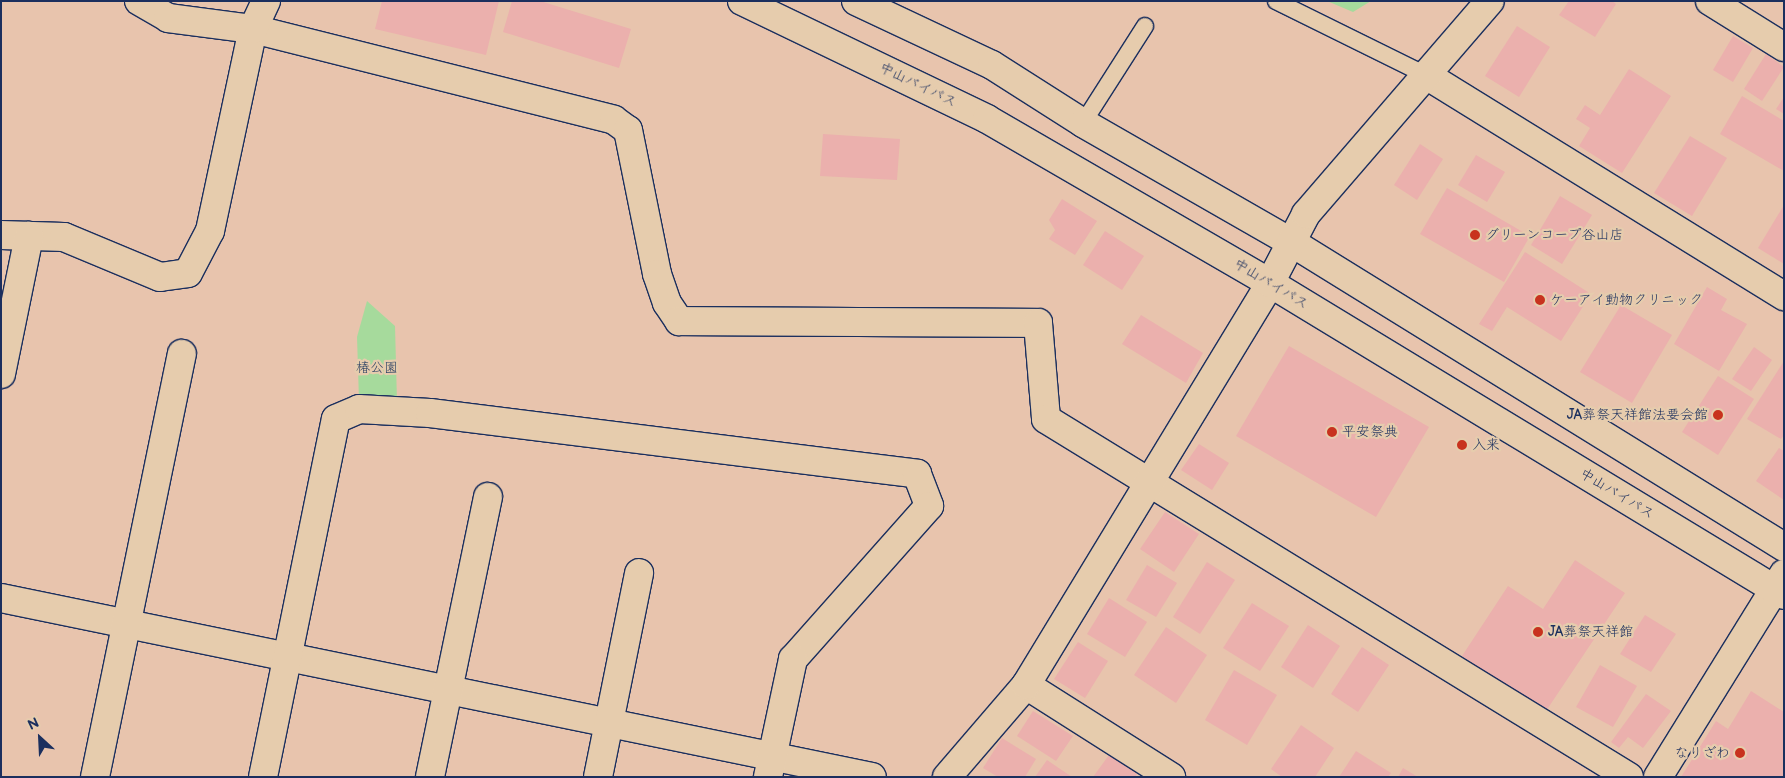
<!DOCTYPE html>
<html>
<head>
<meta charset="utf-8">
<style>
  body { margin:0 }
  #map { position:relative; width:1785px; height:778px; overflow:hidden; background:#e8c4ad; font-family:"Balsamiq Sans","Klee One",sans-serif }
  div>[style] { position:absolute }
  .green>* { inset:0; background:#a6da9c }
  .building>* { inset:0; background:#ebb0ad }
  .roads { filter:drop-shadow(1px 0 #1b2f5e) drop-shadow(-1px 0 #1b2f5e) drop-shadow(0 1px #1b2f5e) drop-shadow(0 -1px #1b2f5e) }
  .lane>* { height:16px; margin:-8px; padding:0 8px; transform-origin:8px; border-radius:8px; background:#e6ccad }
  .street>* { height:28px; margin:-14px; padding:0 14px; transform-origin:14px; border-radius:14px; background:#e6ccad }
  .secondary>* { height:28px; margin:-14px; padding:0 14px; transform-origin:14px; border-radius:14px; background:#e6ccad }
  .dots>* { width:14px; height:14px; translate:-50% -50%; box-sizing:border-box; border:2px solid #e6ccad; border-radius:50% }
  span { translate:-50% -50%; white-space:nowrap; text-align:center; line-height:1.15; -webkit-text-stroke:4.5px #e6ccad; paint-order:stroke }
  .street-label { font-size:14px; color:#1b2f5e }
  .poi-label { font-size:14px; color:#1b2f5e }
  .left { translate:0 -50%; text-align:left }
  .right { translate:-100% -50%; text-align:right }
  .park-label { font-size:14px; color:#294064 }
  .frame { position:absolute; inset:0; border:2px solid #1b2f5e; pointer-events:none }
  .north { position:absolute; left:15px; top:713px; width:50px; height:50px; -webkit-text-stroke:4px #e6ccad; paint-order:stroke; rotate:335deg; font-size:14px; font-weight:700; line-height:20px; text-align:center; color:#1b2f5e }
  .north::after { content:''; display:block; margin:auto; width:18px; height:22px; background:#1b2f5e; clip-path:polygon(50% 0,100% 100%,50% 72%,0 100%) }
</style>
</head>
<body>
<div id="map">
  <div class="green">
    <i style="clip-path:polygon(1327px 1px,1371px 1px,1353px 12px)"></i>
    <i style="clip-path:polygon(367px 301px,395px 326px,397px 402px,359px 400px,357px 337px)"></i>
  </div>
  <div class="building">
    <i style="clip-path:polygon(382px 1px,499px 1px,486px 55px,375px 29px)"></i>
    <i style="clip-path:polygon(512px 1px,540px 1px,631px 29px,619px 68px,503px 32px)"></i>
    <i style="clip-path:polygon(1569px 1px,1612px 1px,1616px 4px,1595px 37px,1559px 15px)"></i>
    <i style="clip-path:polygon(1517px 26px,1550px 47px,1519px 97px,1485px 76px)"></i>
    <i style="clip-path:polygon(1733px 36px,1753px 48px,1733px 82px,1713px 70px)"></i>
    <i style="clip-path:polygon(1766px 54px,1784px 67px,1762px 101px,1744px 89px)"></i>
    <i style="clip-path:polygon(1629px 69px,1671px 96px,1622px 173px,1579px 146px,1590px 128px,1576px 119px,1585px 105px,1600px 115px)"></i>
    <i style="clip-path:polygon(1742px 96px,1784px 121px,1784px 171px,1720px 134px)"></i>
    <i style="clip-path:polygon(1784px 97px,1784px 114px,1776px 109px)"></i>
    <i style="clip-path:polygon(823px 134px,900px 139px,897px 180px,820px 176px)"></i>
    <i style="clip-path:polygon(1690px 136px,1727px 158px,1692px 216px,1654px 193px)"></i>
    <i style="clip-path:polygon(1420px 144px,1443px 159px,1417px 200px,1394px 185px)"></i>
    <i style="clip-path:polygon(1476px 155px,1505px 172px,1487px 202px,1458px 185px)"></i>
    <i style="clip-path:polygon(1447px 188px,1530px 236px,1504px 282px,1420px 234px)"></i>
    <i style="clip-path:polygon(1560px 196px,1592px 215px,1562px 264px,1531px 245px)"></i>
    <i style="clip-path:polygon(1062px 199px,1097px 221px,1075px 255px,1049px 239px,1055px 230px,1049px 220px)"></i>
    <i style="clip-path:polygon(1784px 205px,1784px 264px,1758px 248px)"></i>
    <i style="clip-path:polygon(1105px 231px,1144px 256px,1122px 290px,1083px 265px)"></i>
    <i style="clip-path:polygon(1525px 252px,1591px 294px,1561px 341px,1507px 307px,1492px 331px,1479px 324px)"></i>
    <i style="clip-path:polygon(1707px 287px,1727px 299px,1721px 310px,1747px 324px,1719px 371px,1674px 344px)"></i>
    <i style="clip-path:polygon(1621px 305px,1672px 335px,1632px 403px,1580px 372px)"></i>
    <i style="clip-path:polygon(1141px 315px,1203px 353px,1186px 383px,1122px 344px)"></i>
    <i style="clip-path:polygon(1289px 346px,1429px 427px,1376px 517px,1236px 436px)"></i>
    <i style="clip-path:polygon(1754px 347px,1772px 360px,1751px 391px,1732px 379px)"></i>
    <i style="clip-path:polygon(1784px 361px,1784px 435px,1781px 439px,1747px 419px)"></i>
    <i style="clip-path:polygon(1718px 376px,1754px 399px,1718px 455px,1682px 432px)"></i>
    <i style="clip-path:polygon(1199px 444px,1229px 463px,1212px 490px,1181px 470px)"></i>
    <i style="clip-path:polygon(1779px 448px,1784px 451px,1784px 500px,1756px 481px)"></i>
    <i style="clip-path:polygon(1165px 512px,1199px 534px,1174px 572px,1140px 549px)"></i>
    <i style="clip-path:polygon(1575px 560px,1625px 593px,1546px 711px,1462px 656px,1508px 586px,1543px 609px)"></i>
    <i style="clip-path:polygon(1207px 562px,1235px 580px,1200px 634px,1173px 617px)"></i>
    <i style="clip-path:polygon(1147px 565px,1177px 583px,1156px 617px,1126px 600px)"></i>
    <i style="clip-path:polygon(1109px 598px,1147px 622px,1125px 657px,1087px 634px)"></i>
    <i style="clip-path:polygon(1252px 603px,1289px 626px,1260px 671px,1223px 648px)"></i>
    <i style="clip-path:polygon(1645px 615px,1676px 634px,1651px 672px,1620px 654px)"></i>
    <i style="clip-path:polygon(1308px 625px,1340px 646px,1313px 688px,1281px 667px)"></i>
    <i style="clip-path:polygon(1166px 627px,1207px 655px,1176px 703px,1134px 675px)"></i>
    <i style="clip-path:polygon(1078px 642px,1108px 661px,1085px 698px,1054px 679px)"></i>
    <i style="clip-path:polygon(1362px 647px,1389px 665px,1358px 712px,1331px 694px)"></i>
    <i style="clip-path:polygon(1600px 665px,1637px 686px,1613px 727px,1576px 707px)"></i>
    <i style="clip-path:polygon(1234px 670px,1277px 695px,1247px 745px,1205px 720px)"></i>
    <i style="clip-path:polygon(1751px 691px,1784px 712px,1784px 777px,1681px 777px,1716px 721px,1728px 729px)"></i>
    <i style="clip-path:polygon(1646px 694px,1671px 711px,1643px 748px,1628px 737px,1619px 748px,1611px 742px)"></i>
    <i style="clip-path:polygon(1033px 711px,1073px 736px,1056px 761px,1017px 736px)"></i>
    <i style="clip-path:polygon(1301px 725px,1334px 748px,1315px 777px,1282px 777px,1271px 769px)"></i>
    <i style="clip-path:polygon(1002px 738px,1036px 759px,1025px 777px,998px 777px,983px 768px)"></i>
    <i style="clip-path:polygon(1356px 751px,1391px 773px,1388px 777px,1339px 777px)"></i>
    <i style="clip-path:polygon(1109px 755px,1137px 774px,1135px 777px,1093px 777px)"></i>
    <i style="clip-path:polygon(1047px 760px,1072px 777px,1035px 777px)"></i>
    <i style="clip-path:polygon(1403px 768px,1418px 777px,1398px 777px)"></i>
  </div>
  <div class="roads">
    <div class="lane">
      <i style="left:1276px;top:1px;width:167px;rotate:26.3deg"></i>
      <i style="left:1083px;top:123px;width:115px;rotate:-57.4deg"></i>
    </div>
    <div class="street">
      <i style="left:139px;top:1px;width:34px;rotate:30deg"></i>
      <i style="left:168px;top:18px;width:86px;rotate:7.4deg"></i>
      <i style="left:253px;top:29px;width:372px;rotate:14.1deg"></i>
      <i style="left:614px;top:120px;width:17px;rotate:36deg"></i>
      <i style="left:628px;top:130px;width:147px;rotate:78.6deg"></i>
      <i style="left:657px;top:274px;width:31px;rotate:71deg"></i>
      <i style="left:667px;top:303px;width:22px;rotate:56deg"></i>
      <i style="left:679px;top:321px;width:359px;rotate:0.3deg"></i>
      <i style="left:1038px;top:323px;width:96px;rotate:85.2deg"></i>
      <i style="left:1046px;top:419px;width:684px;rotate:31.55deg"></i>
      <i style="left:1710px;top:1px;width:87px;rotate:31.9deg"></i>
      <i style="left:1426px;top:75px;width:421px;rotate:31.7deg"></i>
      <i style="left:1px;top:235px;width:63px;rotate:1.8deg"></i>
      <i style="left:64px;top:237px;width:104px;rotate:22.6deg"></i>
      <i style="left:160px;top:277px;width:28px;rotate:-8deg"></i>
      <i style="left:188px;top:273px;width:47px;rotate:-62.4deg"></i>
      <i style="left:210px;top:231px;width:207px;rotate:-78deg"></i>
      <i style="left:253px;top:29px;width:31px;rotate:-65deg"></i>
      <i style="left:1px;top:374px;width:141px;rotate:-78.5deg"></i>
      <i style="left:1px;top:598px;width:889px;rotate:11.61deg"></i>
      <i style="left:1026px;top:685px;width:172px;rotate:32.4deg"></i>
      <i style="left:95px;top:777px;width:432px;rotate:-78.4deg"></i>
      <i style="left:263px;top:777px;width:365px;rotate:-78.5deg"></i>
      <i style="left:336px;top:419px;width:25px;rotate:-23deg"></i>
      <i style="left:359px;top:409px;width:71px;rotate:3.2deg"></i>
      <i style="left:430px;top:413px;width:491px;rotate:7.1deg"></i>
      <i style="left:917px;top:474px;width:34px;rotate:69deg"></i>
      <i style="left:929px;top:506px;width:205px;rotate:131.6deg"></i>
      <i style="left:793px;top:659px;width:121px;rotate:102deg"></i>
      <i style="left:430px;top:777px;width:286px;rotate:-78.3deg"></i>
      <i style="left:598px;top:777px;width:208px;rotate:-78.6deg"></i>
      <i style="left:947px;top:777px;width:121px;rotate:-49.3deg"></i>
      <i style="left:1026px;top:685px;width:470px;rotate:-58.7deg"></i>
      <i style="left:1658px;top:777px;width:239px;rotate:-58.2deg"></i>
    </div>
    <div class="secondary">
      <i style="left:742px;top:1px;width:272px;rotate:25.7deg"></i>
      <i style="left:987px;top:119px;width:327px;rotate:30.1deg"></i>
      <i style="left:1270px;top:283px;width:601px;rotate:31.26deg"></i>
      <i style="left:856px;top:1px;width:150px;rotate:25.2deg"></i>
      <i style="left:992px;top:65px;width:108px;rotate:32.5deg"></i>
      <i style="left:1083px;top:123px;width:240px;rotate:29.8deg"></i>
      <i style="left:1291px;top:242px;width:580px;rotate:31.74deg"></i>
      <i style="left:1270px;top:283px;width:78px;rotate:-62.4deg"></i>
      <i style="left:1306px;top:214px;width:281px;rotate:-49.2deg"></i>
    </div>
  </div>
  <div class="dots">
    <i style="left:1475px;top:235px;background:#c8321e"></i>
    <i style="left:1540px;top:300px;background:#c8321e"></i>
    <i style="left:1718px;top:415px;background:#c8321e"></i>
    <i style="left:1332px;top:432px;background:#c8321e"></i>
    <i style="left:1462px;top:445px;background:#c8321e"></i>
    <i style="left:1538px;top:632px;background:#c8321e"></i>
    <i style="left:1740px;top:753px;background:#c8321e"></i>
  </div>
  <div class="street-label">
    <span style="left:918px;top:85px;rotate:26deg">中山バイパス</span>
    <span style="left:1271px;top:284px;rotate:31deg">中山バイパス</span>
    <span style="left:1617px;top:494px;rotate:31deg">中山バイパス</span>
  </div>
  <div class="poi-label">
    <span class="left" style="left:1485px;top:235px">グリーンコープ谷山店</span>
    <span class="left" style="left:1550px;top:300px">ケーアイ動物クリニック</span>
    <span class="right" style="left:1708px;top:415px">JA葬祭天祥館法要会館</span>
    <span class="left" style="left:1342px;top:432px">平安祭典</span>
    <span class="left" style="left:1472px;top:445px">入来</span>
    <span class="left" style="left:1548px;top:632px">JA葬祭天祥館</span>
    <span class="right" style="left:1730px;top:753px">なりざわ</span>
  </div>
  <div class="park-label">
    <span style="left:377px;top:368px">椿公園</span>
  </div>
  <div class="frame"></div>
  <div class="north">N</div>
</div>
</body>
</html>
